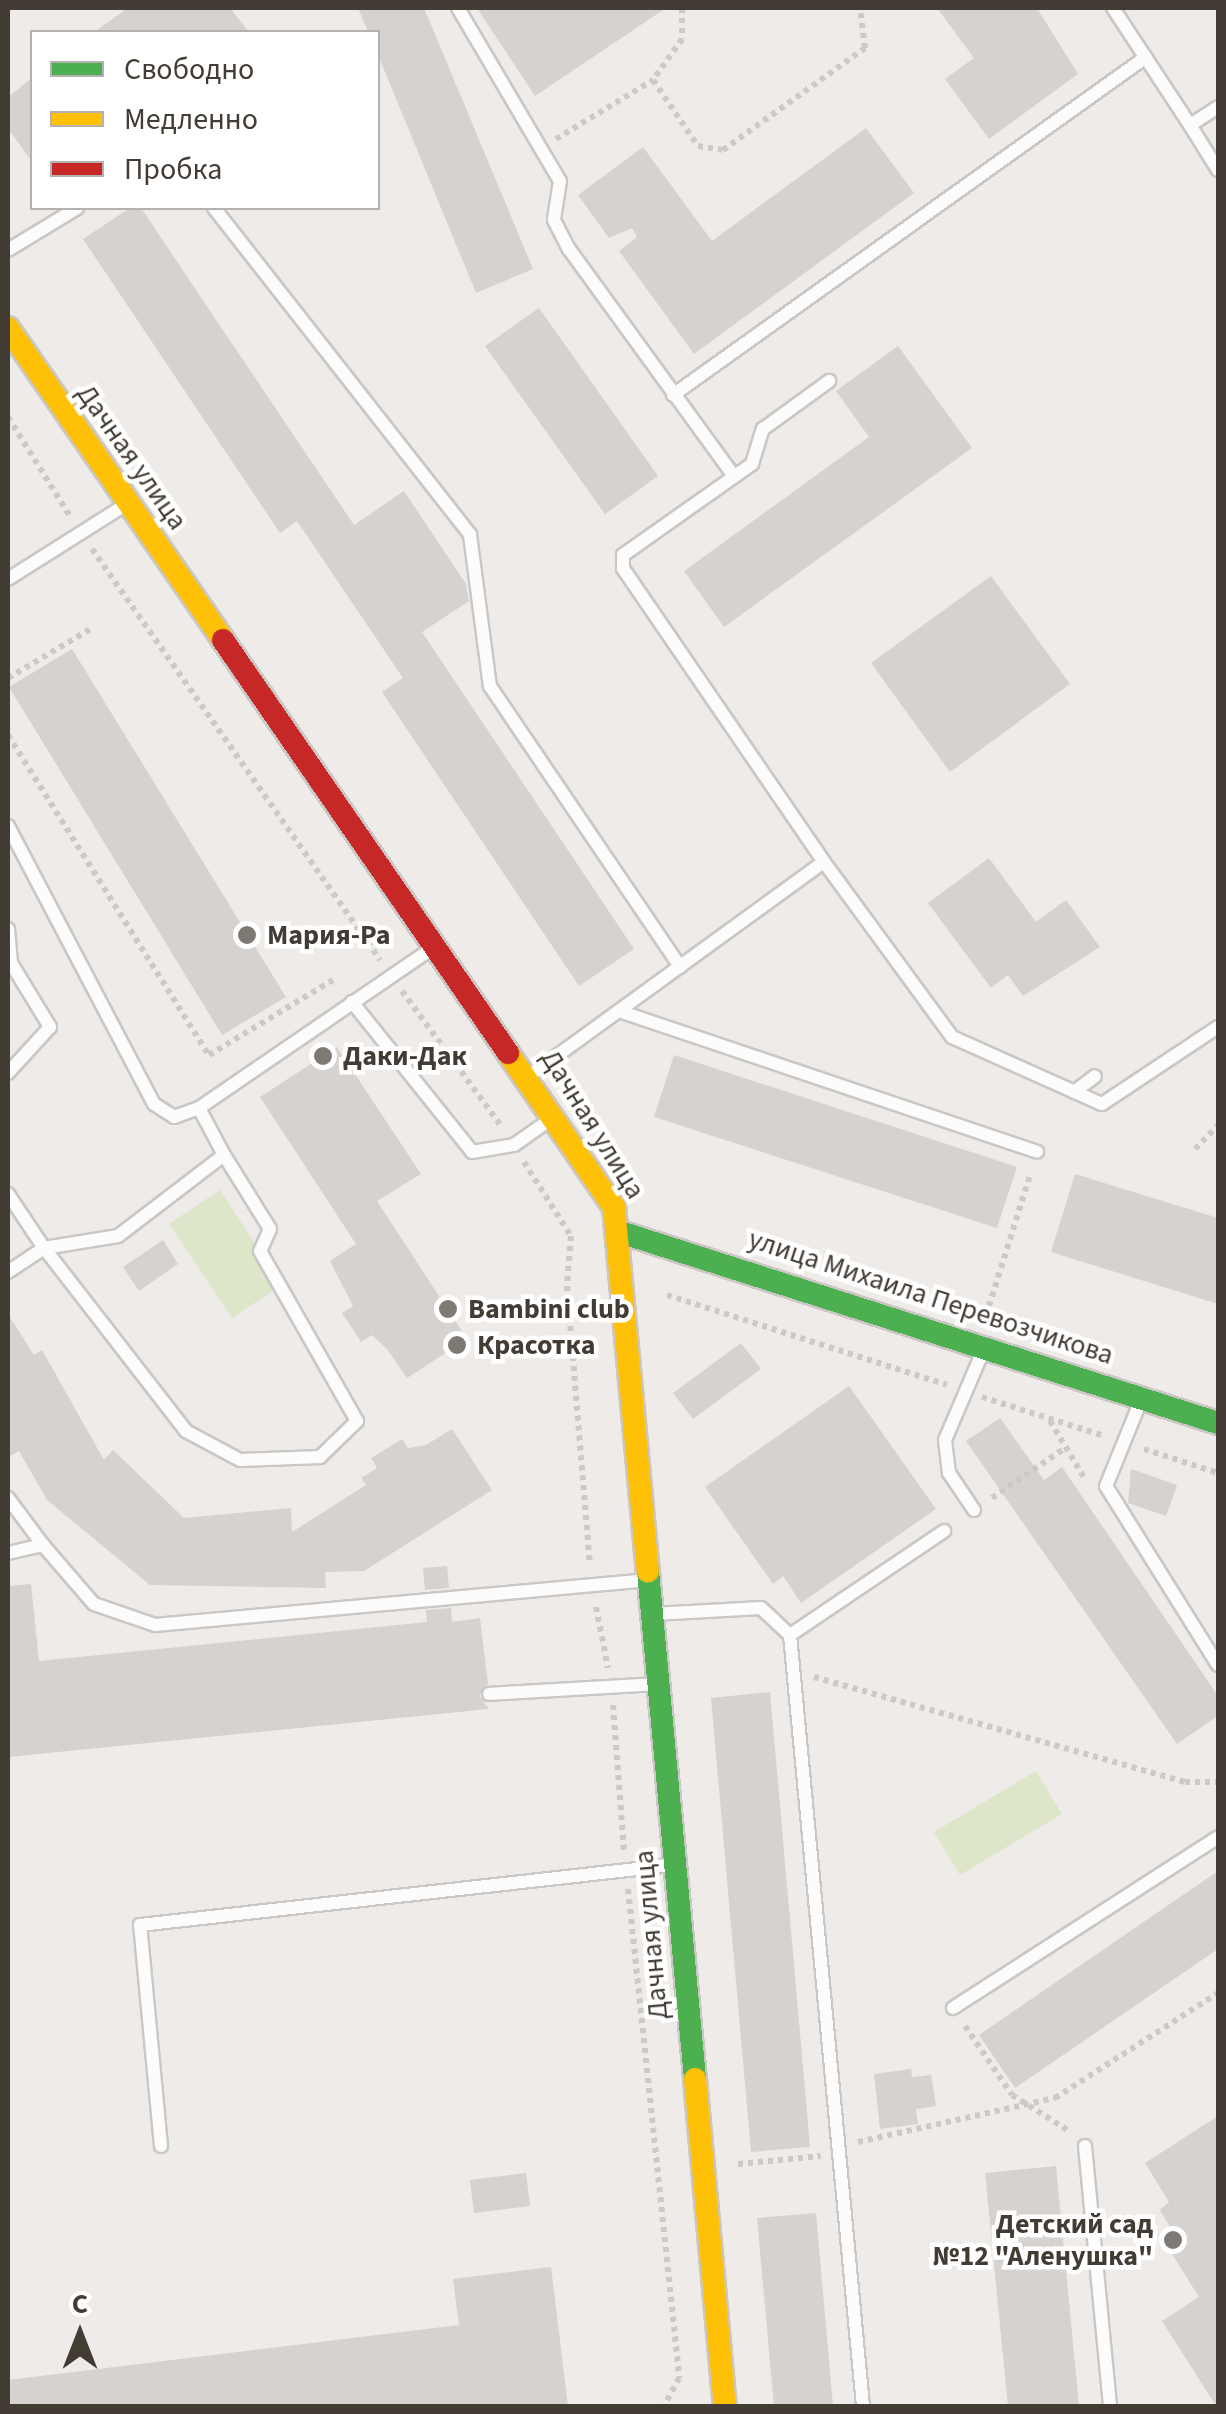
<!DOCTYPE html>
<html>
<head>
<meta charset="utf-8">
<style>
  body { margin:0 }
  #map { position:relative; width:1226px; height:2414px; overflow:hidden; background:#eeebe8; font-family:"Source Sans 3",sans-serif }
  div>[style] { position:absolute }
  .green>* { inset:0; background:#dee6ca }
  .building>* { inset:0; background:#d6d2cf }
  .path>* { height:6px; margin-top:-3px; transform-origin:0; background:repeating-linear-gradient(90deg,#cccac6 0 5px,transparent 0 10px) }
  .roads { filter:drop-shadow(2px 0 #cac7c4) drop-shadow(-2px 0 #cac7c4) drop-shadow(0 2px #cac7c4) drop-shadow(0 -2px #cac7c4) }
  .lane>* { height:12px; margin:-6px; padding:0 6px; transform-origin:6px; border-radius:6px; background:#fcfcfc }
  .fast>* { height:22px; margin:-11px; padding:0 11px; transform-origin:11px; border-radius:11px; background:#4caf50 }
  .slow>* { height:22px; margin:-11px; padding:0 11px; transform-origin:11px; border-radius:11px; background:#ffc107 }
  .jam>* { height:22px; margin:-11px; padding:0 11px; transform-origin:11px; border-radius:11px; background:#c62828 }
  .dots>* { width:28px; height:28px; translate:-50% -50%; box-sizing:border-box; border:5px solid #fff; border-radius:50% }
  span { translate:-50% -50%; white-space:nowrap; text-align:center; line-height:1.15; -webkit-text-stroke:9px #fff; paint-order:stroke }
  .street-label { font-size:28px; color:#433c35 }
  .poi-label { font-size:28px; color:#433c35; font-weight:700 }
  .left { translate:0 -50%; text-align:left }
  .right { translate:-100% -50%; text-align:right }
  .frame { position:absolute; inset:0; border:10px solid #433c35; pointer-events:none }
  .legend { position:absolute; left:30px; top:30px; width:350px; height:180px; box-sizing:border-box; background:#fff; border:2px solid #b4b1ae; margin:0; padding:12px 18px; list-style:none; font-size:30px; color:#433c35 }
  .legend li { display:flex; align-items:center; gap:20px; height:50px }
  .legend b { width:50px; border:2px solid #b4b1ae }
  .north { position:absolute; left:30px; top:2284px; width:100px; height:100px; -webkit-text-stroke:8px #fff; paint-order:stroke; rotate:0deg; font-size:28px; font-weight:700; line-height:40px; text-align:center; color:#433c35 }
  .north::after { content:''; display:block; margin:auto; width:35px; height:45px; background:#433c35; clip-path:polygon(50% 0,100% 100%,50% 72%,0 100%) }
</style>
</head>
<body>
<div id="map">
  <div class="green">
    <i style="clip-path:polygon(220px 1190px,282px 1285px,232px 1318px,169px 1224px)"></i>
    <i style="clip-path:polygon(1036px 1771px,1062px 1814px,960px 1875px,934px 1832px)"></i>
  </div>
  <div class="building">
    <i style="clip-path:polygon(128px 8px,230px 8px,249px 32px,94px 32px)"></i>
    <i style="clip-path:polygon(358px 8px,424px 8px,533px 269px,476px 293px,378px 55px,378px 32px,368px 32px)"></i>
    <i style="clip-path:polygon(477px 8px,666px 8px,535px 96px)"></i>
    <i style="clip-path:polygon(937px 8px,1037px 8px,1078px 74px,989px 139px,945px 79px,974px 58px)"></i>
    <i style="clip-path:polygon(32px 78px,32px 162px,8px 128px,8px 97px)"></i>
    <i style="clip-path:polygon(866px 128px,914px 193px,694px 354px,619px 251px,637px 237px,632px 228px,609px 238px,578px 195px,643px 147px,712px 241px)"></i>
    <i style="clip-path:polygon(130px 208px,141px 208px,354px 525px,404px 491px,466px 584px,469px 601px,422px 632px,634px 949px,579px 986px,382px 692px,403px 678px,297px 521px,280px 533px,83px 239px)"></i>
    <i style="clip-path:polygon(539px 308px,658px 476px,605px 514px,485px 346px)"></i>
    <i style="clip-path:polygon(898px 346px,972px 448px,724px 627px,684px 571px,869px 437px,836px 391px)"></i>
    <i style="clip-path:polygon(991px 576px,1070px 684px,950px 772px,871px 663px)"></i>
    <i style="clip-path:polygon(72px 649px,286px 997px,222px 1035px,9px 687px)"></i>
    <i style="clip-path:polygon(989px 858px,1036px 922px,1066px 900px,1100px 947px,1023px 996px,1008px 975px,991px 988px,928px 903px)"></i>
    <i style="clip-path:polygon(337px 1047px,421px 1174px,377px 1201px,467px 1339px,407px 1378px,387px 1349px,372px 1335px,361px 1342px,342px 1313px,353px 1306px,330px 1261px,356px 1244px,260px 1097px)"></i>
    <i style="clip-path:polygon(674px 1055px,1017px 1167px,997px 1228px,654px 1117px)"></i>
    <i style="clip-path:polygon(1075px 1174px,1218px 1218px,1218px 1304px,1051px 1252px)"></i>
    <i style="clip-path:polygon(163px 1240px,178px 1264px,139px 1291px,123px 1267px)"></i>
    <i style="clip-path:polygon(8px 1314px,34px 1355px,42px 1350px,104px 1460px,113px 1450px,184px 1518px,291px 1508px,292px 1532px,366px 1485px,361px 1478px,377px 1468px,371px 1458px,402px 1439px,408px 1448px,426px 1445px,452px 1429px,492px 1490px,364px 1571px,325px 1572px,326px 1588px,150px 1585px,47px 1500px,19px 1451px,8px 1457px)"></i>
    <i style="clip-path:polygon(741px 1343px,761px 1369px,693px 1419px,673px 1393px)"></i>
    <i style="clip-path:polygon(849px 1386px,936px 1509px,801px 1603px,783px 1576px,773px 1584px,705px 1487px)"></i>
    <i style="clip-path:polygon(1000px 1418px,1044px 1480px,1062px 1467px,1218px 1696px,1218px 1716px,1177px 1744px,966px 1441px)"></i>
    <i style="clip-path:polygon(1131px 1469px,1177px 1485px,1166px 1516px,1128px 1503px)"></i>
    <i style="clip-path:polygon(447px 1566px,449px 1588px,425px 1590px,423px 1568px)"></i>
    <i style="clip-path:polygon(31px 1584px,39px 1661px,427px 1622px,426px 1610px,451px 1608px,452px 1622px,480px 1618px,488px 1684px,479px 1696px,489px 1709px,8px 1757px,8px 1586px)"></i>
    <i style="clip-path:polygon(770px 1692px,810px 2147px,751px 2152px,711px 1698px)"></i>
    <i style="clip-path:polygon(1218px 1871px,1218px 1949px,1015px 2088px,979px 2035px)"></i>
    <i style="clip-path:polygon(911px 2069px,912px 2077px,931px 2075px,936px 2106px,916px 2109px,918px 2124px,880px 2129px,874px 2074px)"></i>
    <i style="clip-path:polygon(1218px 2116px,1218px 2406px,1216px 2406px,1162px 2321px,1199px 2297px,1167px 2246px,1177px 2239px,1160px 2210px,1169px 2202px,1145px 2163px)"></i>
    <i style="clip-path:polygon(1056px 2166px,1079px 2406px,1008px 2406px,985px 2173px)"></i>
    <i style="clip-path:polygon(526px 2173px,530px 2206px,474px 2213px,470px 2180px)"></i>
    <i style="clip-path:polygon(816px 2213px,833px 2406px,774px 2406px,757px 2218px)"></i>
    <i style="clip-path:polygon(551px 2267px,568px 2406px,8px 2406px,8px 2380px,459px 2325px,453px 2279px)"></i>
  </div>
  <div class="path">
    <i style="left:682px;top:8px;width:31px;rotate:90deg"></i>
    <i style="left:682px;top:39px;width:50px;rotate:125.3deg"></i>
    <i style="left:653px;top:80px;width:80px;rotate:55.7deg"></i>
    <i style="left:698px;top:146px;width:25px;rotate:9deg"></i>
    <i style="left:723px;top:150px;width:175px;rotate:-35.7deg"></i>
    <i style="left:865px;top:48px;width:40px;rotate:-97.1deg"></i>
    <i style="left:556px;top:139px;width:114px;rotate:-31.3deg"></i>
    <i style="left:8px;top:417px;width:119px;rotate:58deg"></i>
    <i style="left:92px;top:549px;width:502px;rotate:54.98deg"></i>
    <i style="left:8px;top:678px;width:100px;rotate:-30.7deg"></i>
    <i style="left:8px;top:735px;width:378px;rotate:57.9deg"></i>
    <i style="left:209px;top:1055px;width:149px;rotate:-31.2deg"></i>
    <i style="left:402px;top:991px;width:167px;rotate:53.7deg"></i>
    <i style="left:1195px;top:1149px;width:33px;rotate:-46deg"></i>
    <i style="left:524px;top:1162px;width:88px;rotate:57.6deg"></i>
    <i style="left:571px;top:1236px;width:50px;rotate:94.6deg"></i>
    <i style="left:567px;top:1286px;width:280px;rotate:85.3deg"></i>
    <i style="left:667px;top:1295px;width:294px;rotate:17.8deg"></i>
    <i style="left:989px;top:1306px;width:140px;rotate:-72.6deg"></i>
    <i style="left:982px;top:1397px;width:128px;rotate:17.7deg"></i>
    <i style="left:1050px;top:1421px;width:68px;rotate:58.9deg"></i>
    <i style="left:1144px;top:1449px;width:78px;rotate:18deg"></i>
    <i style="left:992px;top:1498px;width:88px;rotate:-34.4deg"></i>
    <i style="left:596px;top:1607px;width:62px;rotate:78.9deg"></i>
    <i style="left:814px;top:1677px;width:386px;rotate:15.8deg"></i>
    <i style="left:1185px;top:1782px;width:33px"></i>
    <i style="left:613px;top:1705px;width:147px;rotate:85.7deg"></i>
    <i style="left:628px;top:1889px;width:492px;rotate:84deg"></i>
    <i style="left:679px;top:2378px;width:32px;rotate:118deg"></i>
    <i style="left:965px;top:2026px;width:83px;rotate:55.7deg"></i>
    <i style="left:1012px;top:2095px;width:67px;rotate:32.3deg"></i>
    <i style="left:858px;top:2142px;width:202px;rotate:-12.6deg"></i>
    <i style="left:1055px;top:2098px;width:194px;rotate:-32.8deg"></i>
    <i style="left:738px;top:2164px;width:83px;rotate:-5.5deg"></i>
  </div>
  <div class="roads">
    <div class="lane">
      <i style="left:458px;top:8px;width:201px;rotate:59.5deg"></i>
      <i style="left:560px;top:181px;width:39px;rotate:99deg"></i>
      <i style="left:554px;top:220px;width:33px;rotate:63deg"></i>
      <i style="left:569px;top:249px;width:281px;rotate:54deg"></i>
      <i style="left:1113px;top:8px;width:140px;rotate:56.7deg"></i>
      <i style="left:1218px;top:107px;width:33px;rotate:147deg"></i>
      <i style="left:1190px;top:125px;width:53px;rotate:58.1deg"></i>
      <i style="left:214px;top:208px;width:415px;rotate:51.9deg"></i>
      <i style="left:470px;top:535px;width:152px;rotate:82.5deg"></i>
      <i style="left:490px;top:686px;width:339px;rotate:55.9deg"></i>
      <i style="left:8px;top:250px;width:81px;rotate:-31.3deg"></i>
      <i style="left:673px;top:395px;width:581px;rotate:-35.55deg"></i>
      <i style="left:8px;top:579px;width:138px;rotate:-32.3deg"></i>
      <i style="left:8px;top:826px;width:314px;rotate:62.3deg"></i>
      <i style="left:154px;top:1104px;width:24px;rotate:33deg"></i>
      <i style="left:174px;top:1117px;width:27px;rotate:-20deg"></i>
      <i style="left:824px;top:862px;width:356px;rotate:-124.4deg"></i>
      <i style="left:623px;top:568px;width:13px;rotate:-90deg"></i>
      <i style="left:623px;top:555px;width:158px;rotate:-35.2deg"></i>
      <i style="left:752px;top:464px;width:37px;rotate:-73deg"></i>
      <i style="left:763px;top:429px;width:82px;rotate:-36deg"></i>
      <i style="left:8px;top:929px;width:34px;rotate:85deg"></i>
      <i style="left:11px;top:963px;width:75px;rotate:58.6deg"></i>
      <i style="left:50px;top:1027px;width:62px;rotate:132.4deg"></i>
      <i style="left:352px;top:1002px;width:192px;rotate:51.3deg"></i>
      <i style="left:472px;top:1152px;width:43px;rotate:-9.5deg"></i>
      <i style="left:514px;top:1145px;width:42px;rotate:-35.2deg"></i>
      <i style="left:619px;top:1011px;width:441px;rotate:18.6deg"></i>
      <i style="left:529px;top:1076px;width:364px;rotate:-36deg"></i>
      <i style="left:824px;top:862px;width:217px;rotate:53.8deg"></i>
      <i style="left:952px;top:1037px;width:164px;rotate:24.1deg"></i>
      <i style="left:1102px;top:1104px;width:139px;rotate:-33.6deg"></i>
      <i style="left:1074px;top:1092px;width:26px;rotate:-37deg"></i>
      <i style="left:224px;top:1155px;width:87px;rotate:58.1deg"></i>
      <i style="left:270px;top:1229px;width:24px;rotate:114deg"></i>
      <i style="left:260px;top:1251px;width:196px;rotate:60.3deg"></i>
      <i style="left:357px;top:1421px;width:52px;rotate:135.8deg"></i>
      <i style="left:320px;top:1457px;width:80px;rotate:177.9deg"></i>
      <i style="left:240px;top:1460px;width:61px;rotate:-151.8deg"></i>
      <i style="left:186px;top:1431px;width:232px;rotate:-127.8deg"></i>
      <i style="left:44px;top:1248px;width:75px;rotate:-9.2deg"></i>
      <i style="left:118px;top:1236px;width:133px;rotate:-37.4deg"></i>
      <i style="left:224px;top:1155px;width:53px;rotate:-118deg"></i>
      <i style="left:199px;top:1108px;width:283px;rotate:-34.4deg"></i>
      <i style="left:8px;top:1194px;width:65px;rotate:56.3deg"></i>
      <i style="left:44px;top:1248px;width:43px;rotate:146.3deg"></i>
      <i style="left:1141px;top:1400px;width:93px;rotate:112.1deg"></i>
      <i style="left:1106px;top:1486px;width:211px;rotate:58deg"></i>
      <i style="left:8px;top:1498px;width:59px;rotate:53.3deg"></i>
      <i style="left:974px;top:1510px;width:45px;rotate:-124deg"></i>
      <i style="left:949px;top:1473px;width:33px;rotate:-97deg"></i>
      <i style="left:945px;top:1440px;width:97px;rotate:-66.9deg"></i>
      <i style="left:8px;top:1553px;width:36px;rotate:-13deg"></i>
      <i style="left:43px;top:1545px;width:78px;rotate:49.2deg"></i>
      <i style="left:94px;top:1604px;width:65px;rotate:19deg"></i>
      <i style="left:155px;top:1625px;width:493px;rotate:-5.2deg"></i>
      <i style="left:654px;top:1614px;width:107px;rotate:-3.2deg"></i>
      <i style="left:761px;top:1608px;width:40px;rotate:43deg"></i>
      <i style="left:790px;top:1635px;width:774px;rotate:84.59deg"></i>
      <i style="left:790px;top:1635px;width:186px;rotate:-34deg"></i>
      <i style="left:489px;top:1694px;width:167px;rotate:-3.4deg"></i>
      <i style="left:953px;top:2008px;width:315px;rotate:-32.8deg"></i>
      <i style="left:161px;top:2146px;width:222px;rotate:-95.4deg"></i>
      <i style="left:140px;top:1925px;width:535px;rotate:-6.43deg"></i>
      <i style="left:1085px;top:2146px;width:261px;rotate:84.5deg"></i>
    </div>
    <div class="fast">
      <i style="left:623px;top:1233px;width:625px;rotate:17.71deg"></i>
      <i style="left:648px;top:1571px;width:510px;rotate:84.71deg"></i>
    </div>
    <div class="slow">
      <i style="left:8px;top:328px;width:379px;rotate:55.4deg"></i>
      <i style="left:508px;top:1053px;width:187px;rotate:55.5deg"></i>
      <i style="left:614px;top:1207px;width:366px;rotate:84.7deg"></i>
      <i style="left:695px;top:2079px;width:328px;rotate:84.8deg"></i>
    </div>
    <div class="jam">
      <i style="left:223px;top:640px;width:502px;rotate:55.39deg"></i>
    </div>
  </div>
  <div class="dots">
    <i style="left:247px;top:935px;background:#7f7974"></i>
    <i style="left:323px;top:1056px;background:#7f7974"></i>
    <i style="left:448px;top:1309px;background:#7f7974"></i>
    <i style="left:457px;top:1345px;background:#7f7974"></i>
    <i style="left:1173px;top:2240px;background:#7f7974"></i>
  </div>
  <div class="street-label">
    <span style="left:132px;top:457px;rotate:55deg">Дачная улица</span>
    <span style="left:593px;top:1124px;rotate:58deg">Дачная улица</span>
    <span style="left:931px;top:1297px;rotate:18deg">улица Михаила Перевозчикова</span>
    <span style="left:651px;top:1935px;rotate:-95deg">Дачная улица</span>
  </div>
  <div class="poi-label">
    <span class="left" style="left:267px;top:935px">Мария-Ра</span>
    <span class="left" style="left:343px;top:1056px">Даки-Дак</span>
    <span class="left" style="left:468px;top:1309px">Bambini club</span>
    <span class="left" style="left:477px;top:1345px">Красотка</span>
    <span class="right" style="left:1153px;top:2240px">Детский сад<br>№12 "Аленушка"</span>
  </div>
  <div class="frame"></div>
  <ul class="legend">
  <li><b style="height:12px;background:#4caf50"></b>Свободно</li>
  <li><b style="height:12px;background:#ffc107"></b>Медленно</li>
  <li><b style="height:12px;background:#c62828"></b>Пробка</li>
  </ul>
  <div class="north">С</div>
</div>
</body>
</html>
